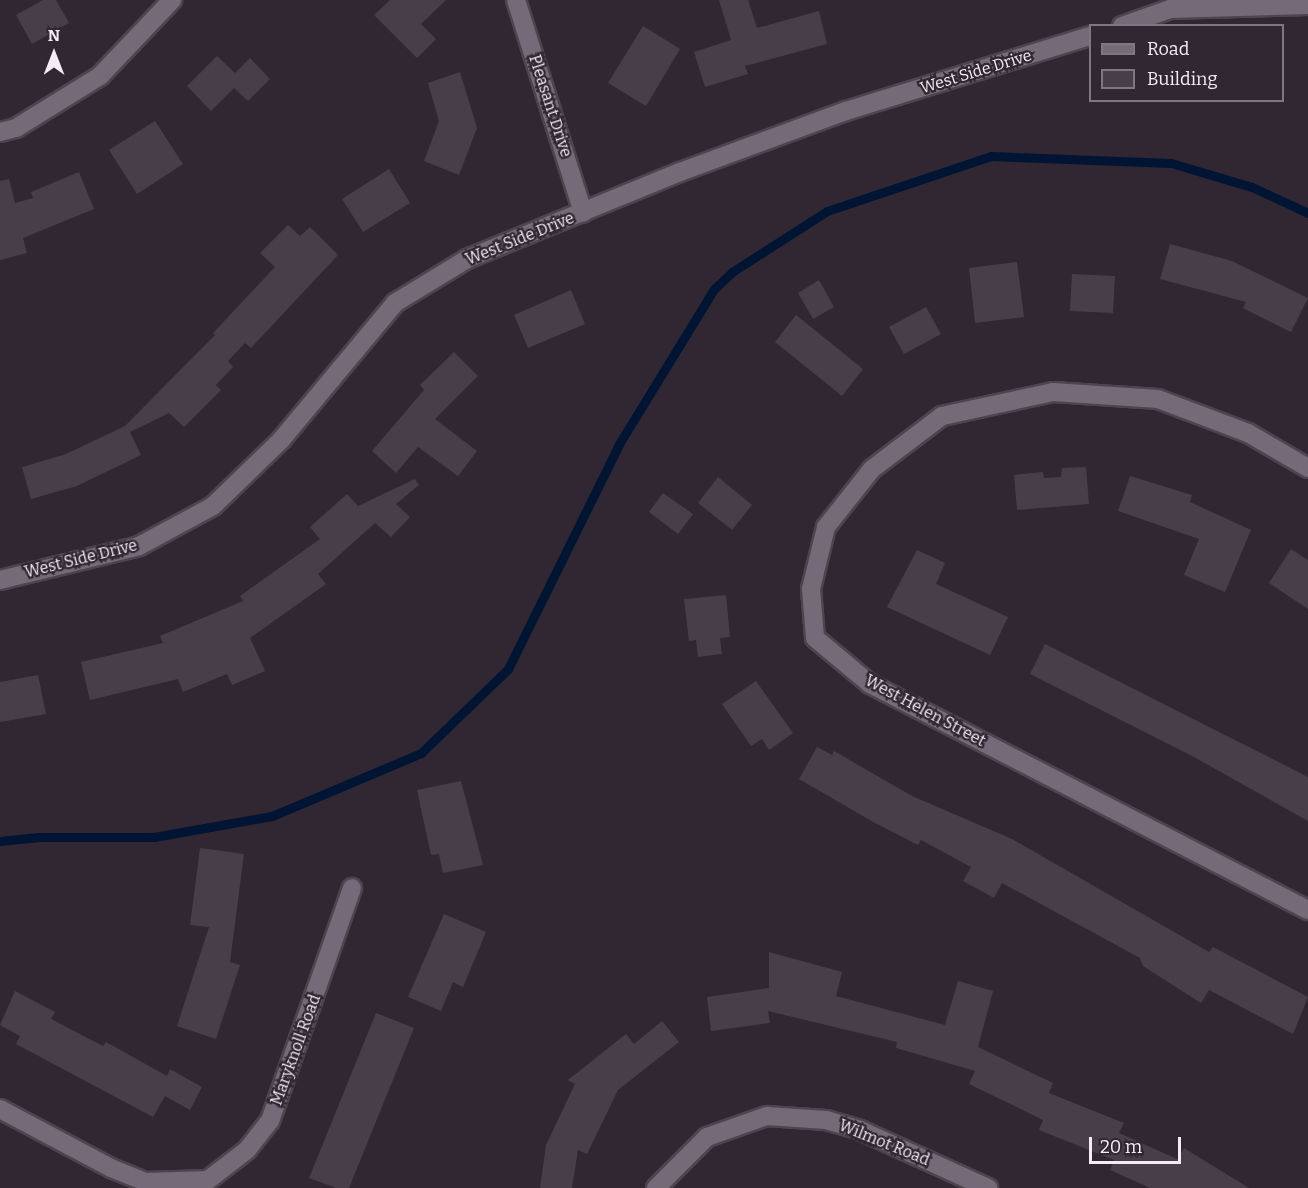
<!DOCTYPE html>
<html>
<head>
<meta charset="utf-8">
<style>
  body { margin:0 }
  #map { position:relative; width:1308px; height:1188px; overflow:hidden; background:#302732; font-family:Bitter,serif }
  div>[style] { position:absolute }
  .stream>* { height:9px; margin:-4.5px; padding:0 4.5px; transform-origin:4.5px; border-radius:4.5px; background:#001533 }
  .building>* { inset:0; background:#483e4a }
  .roads { filter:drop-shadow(2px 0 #4d454e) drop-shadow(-2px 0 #4d454e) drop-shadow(0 2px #4d454e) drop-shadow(0 -2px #4d454e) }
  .street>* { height:18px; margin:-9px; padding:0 9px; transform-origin:9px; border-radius:9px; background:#756a77 }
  span { translate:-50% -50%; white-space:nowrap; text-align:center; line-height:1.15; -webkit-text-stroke:4.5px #302732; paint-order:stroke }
  .street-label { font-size:16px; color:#f3ecf4 }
  .legend { position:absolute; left:1089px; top:24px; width:195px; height:78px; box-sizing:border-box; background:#302732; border:2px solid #7e7680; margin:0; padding:8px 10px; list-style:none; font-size:18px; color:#f3ecf4 }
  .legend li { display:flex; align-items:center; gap:12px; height:30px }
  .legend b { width:30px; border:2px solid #7e7680 }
  .north { position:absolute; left:24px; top:24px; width:60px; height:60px; -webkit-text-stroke:4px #302732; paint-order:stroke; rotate:0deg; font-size:16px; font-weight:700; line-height:24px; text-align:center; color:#f3ecf4 }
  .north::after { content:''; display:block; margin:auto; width:21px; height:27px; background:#f3ecf4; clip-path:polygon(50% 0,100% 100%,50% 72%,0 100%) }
  .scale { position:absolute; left:1089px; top:1137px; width:92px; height:27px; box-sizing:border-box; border:3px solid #f3ecf4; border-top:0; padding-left:8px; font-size:18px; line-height:21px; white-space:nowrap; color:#f3ecf4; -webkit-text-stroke:4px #302732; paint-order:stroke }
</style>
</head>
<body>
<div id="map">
  <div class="stream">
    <i style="left:0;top:841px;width:39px;rotate:-6deg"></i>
    <i style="left:39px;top:837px;width:115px"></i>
    <i style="left:154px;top:837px;width:120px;rotate:-10.1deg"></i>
    <i style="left:272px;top:816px;width:162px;rotate:-22.9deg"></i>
    <i style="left:421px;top:753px;width:121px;rotate:-44deg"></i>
    <i style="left:508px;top:669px;width:251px;rotate:-63.7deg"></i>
    <i style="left:619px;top:444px;width:182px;rotate:-58.5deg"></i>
    <i style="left:714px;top:289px;width:25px;rotate:-43deg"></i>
    <i style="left:732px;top:272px;width:113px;rotate:-32.7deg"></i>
    <i style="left:827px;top:211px;width:173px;rotate:-18.5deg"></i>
    <i style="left:991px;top:156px;width:180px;rotate:2.2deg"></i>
    <i style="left:1171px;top:163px;width:84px;rotate:16.5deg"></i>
    <i style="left:1252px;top:187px;width:62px;rotate:24.9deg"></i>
  </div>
  <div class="building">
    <i style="clip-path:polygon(43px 0,56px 0,69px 23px,32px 44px,16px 15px)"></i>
    <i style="clip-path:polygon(390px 0,446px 0,421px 24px,436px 39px,417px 58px,374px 15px)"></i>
    <i style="clip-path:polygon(719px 0,748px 0,757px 28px,819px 11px,827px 44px,745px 66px,748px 74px,705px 87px,694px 52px,731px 40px)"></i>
    <i style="clip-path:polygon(643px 26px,680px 49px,646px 106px,608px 83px)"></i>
    <i style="clip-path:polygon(217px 56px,235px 73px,250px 58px,270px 79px,248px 101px,234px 88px,211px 111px,187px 86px)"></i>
    <i style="clip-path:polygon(460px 72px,477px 128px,459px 175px,424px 161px,439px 121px,428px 83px)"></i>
    <i style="clip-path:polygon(155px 121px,183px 164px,137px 194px,109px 150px)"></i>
    <i style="clip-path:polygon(389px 169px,410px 203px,363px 232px,342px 199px)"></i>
    <i style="clip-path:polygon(79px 172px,94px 209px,23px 238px,27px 253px,0 260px,0 181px,9px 179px,15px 203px,33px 198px,31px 192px)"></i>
    <i style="clip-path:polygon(288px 225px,300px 236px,310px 227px,338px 255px,251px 348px,245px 343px,228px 361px,233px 367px,216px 385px,221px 390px,184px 427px,169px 413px,130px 432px,141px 455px,77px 486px,31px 499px,22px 467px,66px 454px,125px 426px,215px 335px,213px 333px,275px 267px,260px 253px)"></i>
    <i style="clip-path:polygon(1170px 244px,1232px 261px,1308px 298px,1291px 332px,1243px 308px,1246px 302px,1160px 279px)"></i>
    <i style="clip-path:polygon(1017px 262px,1024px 317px,975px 323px,969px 268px)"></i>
    <i style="clip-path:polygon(1072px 274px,1115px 276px,1113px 313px,1070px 311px)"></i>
    <i style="clip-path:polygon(819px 280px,834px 307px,813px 319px,798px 293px)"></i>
    <i style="clip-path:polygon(571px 290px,585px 324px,528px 348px,514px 315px)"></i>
    <i style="clip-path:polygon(926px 307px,941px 334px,904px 354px,889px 327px)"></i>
    <i style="clip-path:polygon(796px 315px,863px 369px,842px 396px,775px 342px)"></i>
    <i style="clip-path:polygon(454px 352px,478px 376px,435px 419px,477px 451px,458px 476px,418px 447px,396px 473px,372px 451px,424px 390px,420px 385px)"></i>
    <i style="clip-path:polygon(1086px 467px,1089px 504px,1017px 510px,1014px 475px,1043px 472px,1044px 478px,1061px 477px,1062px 468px)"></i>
    <i style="clip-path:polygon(1130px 476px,1192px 495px,1190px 502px,1251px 530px,1225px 592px,1184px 575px,1199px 539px,1118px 511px)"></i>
    <i style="clip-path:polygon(718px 477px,752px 505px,732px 530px,698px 503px)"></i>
    <i style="clip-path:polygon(415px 479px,419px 485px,396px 504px,410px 517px,391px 537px,375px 523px,318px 574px,326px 584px,250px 638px,265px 671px,232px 685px,227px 674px,183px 692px,178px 679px,90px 700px,81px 662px,163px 643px,160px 636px,243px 601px,240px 596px,320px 539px,310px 527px,347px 494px,358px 506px)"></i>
    <i style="clip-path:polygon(663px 493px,693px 514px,678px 534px,649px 512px)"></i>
    <i style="clip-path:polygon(1291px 549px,1308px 560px,1308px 609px,1269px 583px)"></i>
    <i style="clip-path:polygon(917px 550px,945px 563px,936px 584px,1008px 617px,990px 655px,887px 607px)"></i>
    <i style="clip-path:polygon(726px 595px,730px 637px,720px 638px,722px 654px,698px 657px,696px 640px,689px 641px,684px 599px)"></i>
    <i style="clip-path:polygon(1045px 644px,1308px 777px,1308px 821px,1194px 757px,1030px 674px)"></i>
    <i style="clip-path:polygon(38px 675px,46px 714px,0 722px,0 682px)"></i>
    <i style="clip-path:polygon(756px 681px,793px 733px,769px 750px,762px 739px,751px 746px,722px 704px)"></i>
    <i style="clip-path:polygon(817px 747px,832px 755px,834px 751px,912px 796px,1012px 839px,1209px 952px,1213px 947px,1308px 997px,1293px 1034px,1209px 990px,1201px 1003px,1143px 966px,1140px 958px,1002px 883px,994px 898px,963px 881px,971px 867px,921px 840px,918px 845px,875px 823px,799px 779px)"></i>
    <i style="clip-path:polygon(461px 781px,483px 865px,443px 873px,439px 854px,431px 855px,417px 790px)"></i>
    <i style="clip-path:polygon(200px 848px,244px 854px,230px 962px,240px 965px,216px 1039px,177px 1026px,209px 927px,190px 925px)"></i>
    <i style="clip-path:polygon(444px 914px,486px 932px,463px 987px,453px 982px,441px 1011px,408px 997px)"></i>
    <i style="clip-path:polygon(769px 952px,842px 972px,836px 996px,945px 1025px,958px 981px,993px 991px,978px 1047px,1053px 1083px,1049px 1093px,1124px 1123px,1119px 1133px,1177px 1159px,1184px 1148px,1249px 1188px,1150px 1188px,1110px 1170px,1114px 1160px,1039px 1130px,1043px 1120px,969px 1084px,975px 1071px,896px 1048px,897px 1042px,768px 1011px,770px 1023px,711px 1031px,707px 997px,769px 988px)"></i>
    <i style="clip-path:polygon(15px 991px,55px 1012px,51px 1019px,103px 1046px,106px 1042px,167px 1076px,170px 1069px,202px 1087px,190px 1110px,165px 1096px,153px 1117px,16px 1044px,20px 1036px,0 1025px)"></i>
    <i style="clip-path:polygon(376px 1013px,414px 1028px,349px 1188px,336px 1188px,309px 1178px)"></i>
    <i style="clip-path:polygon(662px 1021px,679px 1042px,618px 1090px,587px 1154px,578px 1150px,572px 1188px,540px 1188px,546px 1145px,575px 1084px,568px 1080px,626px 1034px,634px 1044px)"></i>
  </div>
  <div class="roads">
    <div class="street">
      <i style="left:516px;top:0;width:223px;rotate:72.5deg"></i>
      <i style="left:1122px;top:26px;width:51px;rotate:-19.5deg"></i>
      <i style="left:1170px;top:9px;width:138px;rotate:-1.7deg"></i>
      <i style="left:0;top:132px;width:16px;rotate:-14deg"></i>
      <i style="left:16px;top:128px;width:99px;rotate:-31.8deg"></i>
      <i style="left:100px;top:76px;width:105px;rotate:-46.5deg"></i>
      <i style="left:1308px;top:468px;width:69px;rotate:-149.7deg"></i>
      <i style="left:1248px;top:433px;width:96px;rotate:-159.3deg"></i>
      <i style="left:1158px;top:399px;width:105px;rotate:-176.2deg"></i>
      <i style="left:1053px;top:392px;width:114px;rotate:167.8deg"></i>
      <i style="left:942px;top:416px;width:88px;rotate:142.9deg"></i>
      <i style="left:872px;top:469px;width:74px;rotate:128.4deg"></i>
      <i style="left:826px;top:527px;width:64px;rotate:103.6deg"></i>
      <i style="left:811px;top:589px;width:49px;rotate:85.3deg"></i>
      <i style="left:815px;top:638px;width:72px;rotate:39.9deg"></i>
      <i style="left:870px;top:684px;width:493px;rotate:27.3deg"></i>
      <i style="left:0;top:580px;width:143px;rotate:-13.7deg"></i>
      <i style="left:139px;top:546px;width:84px;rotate:-28.4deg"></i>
      <i style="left:213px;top:506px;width:95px;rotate:-44.1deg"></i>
      <i style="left:281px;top:440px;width:178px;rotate:-50.2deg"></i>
      <i style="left:395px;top:303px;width:84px;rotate:-31.4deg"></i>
      <i style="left:467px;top:259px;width:230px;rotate:-22.2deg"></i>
      <i style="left:680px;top:172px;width:177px;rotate:-20.2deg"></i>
      <i style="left:846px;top:111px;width:255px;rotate:-17.1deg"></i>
      <i style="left:0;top:1109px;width:126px;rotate:28deg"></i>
      <i style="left:111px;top:1168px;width:38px;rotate:22deg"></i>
      <i style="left:146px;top:1182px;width:62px;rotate:-1.8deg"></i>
      <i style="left:208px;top:1180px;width:49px;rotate:-37.6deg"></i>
      <i style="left:247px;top:1150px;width:37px;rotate:-52deg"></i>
      <i style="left:270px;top:1121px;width:247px;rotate:-70.6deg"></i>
      <i style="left:656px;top:1188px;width:72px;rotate:-45deg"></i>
      <i style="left:707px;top:1137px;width:64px;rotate:-19.3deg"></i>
      <i style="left:767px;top:1116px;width:59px;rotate:3.9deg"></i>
      <i style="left:826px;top:1120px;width:35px;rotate:16deg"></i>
      <i style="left:860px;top:1130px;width:141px;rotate:24.4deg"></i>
    </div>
  </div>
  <div class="street-label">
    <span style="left:976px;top:72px;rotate:-17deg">West Side Drive</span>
    <span style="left:550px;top:106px;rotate:72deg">Pleasant Drive</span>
    <span style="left:520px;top:239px;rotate:-22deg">West Side Drive</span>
    <span style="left:81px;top:559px;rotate:-14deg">West Side Drive</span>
    <span style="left:925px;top:711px;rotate:28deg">West Helen Street</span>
    <span style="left:296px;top:1050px;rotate:-70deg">Maryknoll Road</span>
    <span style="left:884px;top:1143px;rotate:22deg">Wilmot Road</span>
  </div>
  <ul class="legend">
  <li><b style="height:8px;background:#756a77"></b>Road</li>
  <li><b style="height:16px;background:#483e4a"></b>Building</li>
  </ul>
  <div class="north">N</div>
  <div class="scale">20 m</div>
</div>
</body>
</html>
